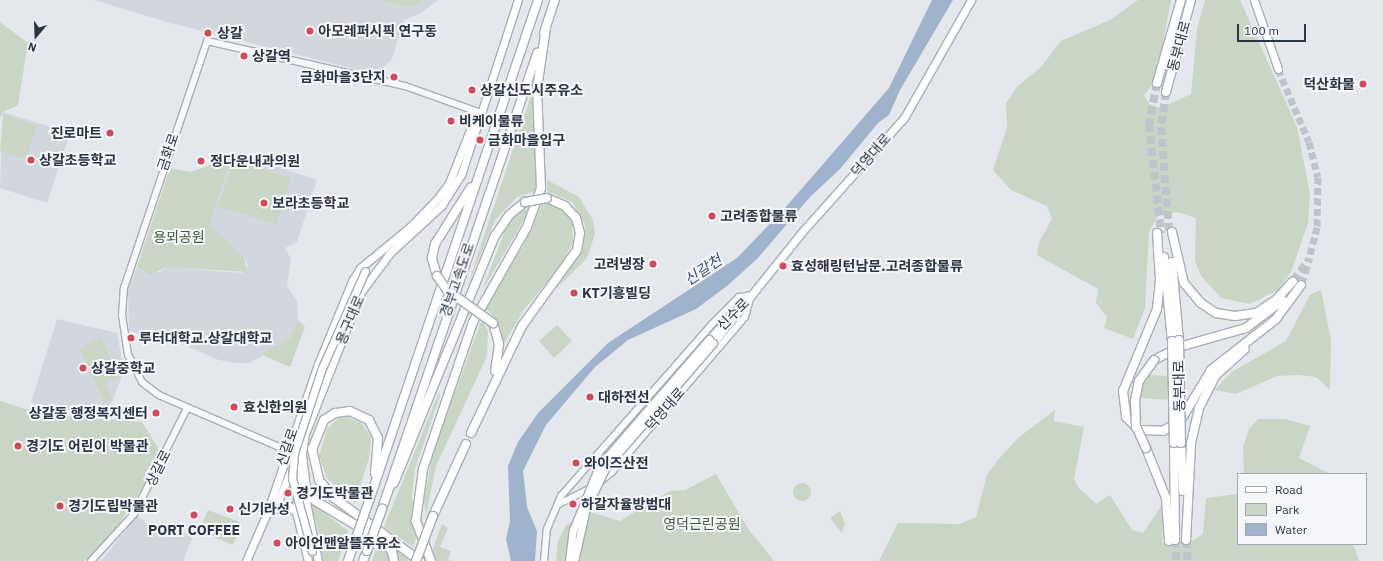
<!DOCTYPE html>
<html>
<head>
<meta charset="utf-8">
<style>
  body { margin:0 }
  #map { position:relative; width:1383px; height:561px; overflow:hidden; background:#e4e7ec; font-family:"IBM Plex Sans","Noto Sans KR",sans-serif }
  div>[style] { position:absolute }
  .built>* { inset:0; background:#d2d6de }
  .green>* { inset:0; background:#c9d6c5 }
  .round { border-radius:50% }
  .water>* { inset:0; background:#9fb4cc }
  .major-tunnel>* { height:7px; margin-top:-3.5px; transform-origin:0; background:repeating-linear-gradient(90deg,#bfc3cb 0 7px,transparent 0 10.5px) }
  .highway-tunnel>* { height:8px; margin-top:-4px; transform-origin:0; background:repeating-linear-gradient(90deg,#bfc3cb 0 8px,transparent 0 12px) }
  .roads { filter:drop-shadow(1px 0 #a9aeb7) drop-shadow(-1px 0 #a9aeb7) drop-shadow(0 1px #a9aeb7) drop-shadow(0 -1px #a9aeb7) }
  .minor>* { height:6px; margin:-3px; padding:0 3px; transform-origin:3px; border-radius:3px; background:#f7f8fa }
  .major>* { height:7px; margin:-3.5px; padding:0 3.5px; transform-origin:3.5px; border-radius:3.5px; background:#fff }
  .highway>* { height:8px; margin:-4px; padding:0 4px; transform-origin:4px; border-radius:4px; background:#fff }
  .bridges { filter:drop-shadow(1px 0 #a3abb8) drop-shadow(-1px 0 #a3abb8) drop-shadow(0 1px #a3abb8) drop-shadow(0 -1px #a3abb8) }
  .major-bridge>* { height:7px; margin:-3.5px; padding:0 3.5px; transform-origin:3.5px; border-radius:3.5px; background:#fff }
  .highway-bridge>* { height:8px; margin:-4px; padding:0 4px; transform-origin:4px; border-radius:4px; background:#fff }
  .dots>* { width:11px; height:11px; translate:-50% -50%; box-sizing:border-box; border:2px solid #f4f6f9; border-radius:50% }
  span { translate:-50% -50%; white-space:nowrap; text-align:center; line-height:1.15; -webkit-text-stroke:4px #f4f6f9; paint-order:stroke }
  .poi-label { font-size:14px; color:#2b3445; font-weight:700 }
  .left { translate:0 -50%; text-align:left }
  .right { translate:-100% -50%; text-align:right }
  .street-label { font-size:14px; color:#2b3445 }
  .park-label { font-size:14px; color:#3f6138 }
  .water-label { font-size:15px; color:#34527a; font-style:italic }
  .legend { position:absolute; left:1237px; top:473px; width:130px; height:72px; box-sizing:border-box; background:#f4f6f9; border:1px solid #a4a8b1; margin:0; padding:5px 7px; list-style:none; font-size:12px; color:#2b3445 }
  .legend li { display:flex; align-items:center; gap:8px; height:20px }
  .legend b { width:20px; border:1px solid #a4a8b1 }
  .north { position:absolute; left:16px; top:16px; width:40px; height:40px; -webkit-text-stroke:3px #f4f6f9; paint-order:stroke; rotate:199deg; font-size:11px; font-weight:700; line-height:16px; text-align:center; color:#2b3445 }
  .north::after { content:''; display:block; margin:auto; width:14px; height:18px; background:#2b3445; clip-path:polygon(50% 0,100% 100%,50% 72%,0 100%) }
  .scale { position:absolute; left:1237px; top:24px; width:69px; height:18px; box-sizing:border-box; border:2px solid #2b3445; border-top:0; padding-left:5px; font-size:12px; line-height:14px; white-space:nowrap; color:#2b3445; -webkit-text-stroke:3px #f4f6f9; paint-order:stroke }
</style>
</head>
<body>
<div id="map">
  <div class="built">
    <i style="clip-path:polygon(94px 0,438px 0,421px 13px,404px 20px,392px 59px,381px 70px,366px 72px,167px 22px)"></i>
    <i style="clip-path:polygon(3px 112px,70px 133px,47px 203px,0 188px)"></i>
    <i style="clip-path:polygon(247px 156px,317px 180px,297px 242px,285px 248px,291px 259px,287px 286px,297px 301px,298px 320px,289px 339px,250px 363px,236px 363px,219px 360px,177px 342px,129px 331px,128px 289px,137px 267px,144px 272px,160px 272px,167px 267px,242px 273px,248px 266px,244px 257px,210px 225px,231px 158px)"></i>
    <i style="clip-path:polygon(57px 319px,117px 333px,124px 371px,107px 414px,86px 415px,31px 403px)"></i>
    <i style="clip-path:polygon(137px 516px,156px 531px,164px 522px,176px 533px,180px 528px,188px 536px,195px 531px,183px 561px,101px 561px)"></i>
  </div>
  <div class="green">
    <i style="clip-path:polygon(378px 0,423px 0,412px 7px)"></i>
    <i style="clip-path:polygon(1138px 0,1171px 0,1156px 81px,1144px 95px,1149px 104px,1161px 108px,1191px 94px,1197px 29px,1205px 0,1240px 0,1297px 127px,1310px 194px,1308px 223px,1291px 272px,1278px 290px,1250px 304px,1221px 298px,1201px 276px,1195px 261px,1196px 218px,1178px 212px,1158px 216px,1149px 232px,1145px 308px,1133px 339px,1104px 328px,1107px 317px,1096px 303px,1098px 289px,1037px 255px,1039px 242px,1052px 219px,1047px 206px,1011px 190px,993px 170px,1007px 128px,1006px 103px,1018px 86px,1040px 68px,1061px 41px,1110px 20px)"></i>
    <i style="clip-path:polygon(0 22px,28px 43px,18px 105px,3px 112px,0 118px)"></i>
    <i style="clip-path:polygon(534px 86px,536px 191px,517px 197px,495px 220px,467px 287px)"></i>
    <i style="clip-path:polygon(3px 114px,37px 126px,26px 159px,0 151px)"></i>
    <i style="clip-path:polygon(231px 158px,210px 225px,244px 257px,247px 272px,167px 267px,150px 275px,137px 267px,170px 168px,190px 172px)"></i>
    <i style="clip-path:polygon(239px 161px,291px 179px,276px 225px,218px 206px,233px 163px)"></i>
    <i style="clip-path:polygon(547px 180px,579px 197px,593px 220px,595px 234px,587px 258px,557px 288px,583px 249px,585px 225px,572px 202px,547px 191px)"></i>
    <i style="clip-path:polygon(543px 201px,559px 206px,572px 219px,573px 242px,561px 265px,523px 311px,504px 344px,498px 320px,485px 308px,524px 244px)"></i>
    <i style="clip-path:polygon(532px 206px,482px 291px,506px 228px,515px 215px)"></i>
    <i style="clip-path:polygon(1321px 290px,1331px 340px,1330px 390px,1316px 377px,1298px 375px,1277px 376px,1236px 394px,1214px 390px,1233px 371px,1286px 341px,1310px 295px)"></i>
    <i style="clip-path:polygon(482px 319px,488px 331px,487px 356px,436px 466px,426px 515px,424px 500px,432px 455px)"></i>
    <i style="clip-path:polygon(298px 320px,305px 327px,290px 367px,265px 356px,263px 353px,289px 339px)"></i>
    <i style="clip-path:polygon(557px 325px,572px 341px,554px 358px,539px 341px)"></i>
    <i style="clip-path:polygon(101px 337px,120px 377px,105px 384px,113px 400px,105px 403px,79px 348px)"></i>
    <i style="clip-path:polygon(1141px 375px,1172px 376px,1171px 400px,1139px 398px)"></i>
    <i style="clip-path:polygon(439px 392px,440px 396px,415px 469px,412px 495px,417px 536px,413px 547px,384px 527px)"></i>
    <i style="clip-path:polygon(0 401px,41px 414px,142px 422px,158px 448px,161px 459px,115px 530px,99px 551px,84px 561px,0 561px)"></i>
    <i style="clip-path:polygon(1055px 410px,1054px 421px,1084px 427px,1074px 479px,1078px 487px,1096px 504px,1110px 495px,1132px 530px,1143px 533px,1164px 502px,1162px 543px,1194px 540px,1203px 534px,1206px 498px,1238px 494px,1238px 544px,1353px 544px,1359px 561px,879px 561px,898px 523px,960px 524px,976px 517px,987px 475px,997px 461px,1018px 438px)"></i>
    <i style="clip-path:polygon(347px 417px,363px 424px,371px 438px,369px 458px,355px 503px,327px 478px,319px 456px,327px 429px,339px 418px)"></i>
    <i style="clip-path:polygon(1258px 419px,1285px 419px,1310px 426px,1299px 458px,1330px 474px,1244px 474px,1243px 447px,1249px 429px)"></i>
    <i style="clip-path:polygon(716px 474px,749px 530px,774px 561px,556px 561px,558px 541px,566px 525px,590px 512px,620px 521px,670px 491px,685px 490px)"></i>
    <i class="round" style="left:793px;top:483px;width:18px;height:18px"></i>
    <i style="clip-path:polygon(308px 500px,348px 531px,338px 561px,321px 561px,318px 529px)"></i>
    <i style="clip-path:polygon(208px 510px,242px 523px,233px 545px,199px 531px)"></i>
    <i style="clip-path:polygon(840px 511px,845px 523px,842px 533px,830px 518px)"></i>
    <i style="clip-path:polygon(442px 524px,448px 528px,440px 547px,451px 551px,448px 560px,451px 561px,437px 561px,432px 551px)"></i>
    <i style="clip-path:polygon(381px 535px,409px 557px,408px 561px,372px 561px)"></i>
  </div>
  <div class="water">
    <i style="clip-path:polygon(932px 0,953px 0,900px 90px,889px 115px,878px 123px,840px 169px,810px 197px,757px 259px,727px 286px,696px 309px,628px 340px,595px 367px,546px 425px,523px 471px,527px 507px,537px 531px,535px 561px,511px 561px,506px 539px,510px 521px,508px 466px,518px 442px,538px 413px,608px 343px,737px 258px,785px 208px,889px 88px)"></i>
  </div>
  <div class="major-tunnel">
    <i style="left:1278px;top:69px;width:79px;rotate:67deg"></i>
    <i style="left:1309px;top:142px;width:36px;rotate:76deg"></i>
    <i style="left:1318px;top:177px;width:50px;rotate:91.1deg"></i>
    <i style="left:1317px;top:227px;width:33px;rotate:104deg"></i>
  </div>
  <div class="highway-tunnel">
    <i style="left:1157px;top:83px;width:42px;rotate:101deg"></i>
    <i style="left:1149px;top:124px;width:110px;rotate:83.7deg"></i>
    <i style="left:1166px;top:92px;width:35px;rotate:98deg"></i>
    <i style="left:1161px;top:127px;width:105px;rotate:85.6deg"></i>
    <i style="left:1293px;top:281px;width:21px;rotate:-53deg"></i>
    <i style="left:1301px;top:285px;width:27px;rotate:-73deg"></i>
    <i style="left:1175px;top:540px;width:21px;rotate:87deg"></i>
    <i style="left:1186px;top:540px;width:21px;rotate:85deg"></i>
  </div>
  <div class="roads">
    <div class="minor">
      <i style="left:286px;top:450px;width:138px;rotate:-156.6deg"></i>
      <i style="left:159px;top:395px;width:21px;rotate:-143deg"></i>
      <i style="left:142px;top:382px;width:30px;rotate:-117deg"></i>
      <i style="left:128px;top:355px;width:40px;rotate:-98.5deg"></i>
      <i style="left:122px;top:315px;width:27px;rotate:-86deg"></i>
      <i style="left:124px;top:288px;width:261px;rotate:-71.4deg"></i>
      <i style="left:207px;top:41px;width:203px;rotate:12.8deg"></i>
      <i style="left:405px;top:86px;width:81px;rotate:19.6deg"></i>
      <i style="left:91px;top:561px;width:64px;rotate:-47.5deg"></i>
      <i style="left:134px;top:514px;width:119px;rotate:-63.4deg"></i>
      <i style="left:544px;top:561px;width:32px;rotate:-85deg"></i>
      <i style="left:547px;top:529px;width:36px;rotate:-67deg"></i>
      <i style="left:561px;top:496px;width:229px;rotate:-48.7deg"></i>
      <i style="left:712px;top:324px;width:38px;rotate:-45deg"></i>
      <i style="left:739px;top:297px;width:12px;rotate:-9deg"></i>
      <i style="left:751px;top:295px;width:23px;rotate:105deg"></i>
      <i style="left:745px;top:317px;width:204px;rotate:130.6deg"></i>
      <i style="left:612px;top:472px;width:22px;rotate:141deg"></i>
      <i style="left:595px;top:486px;width:40px;rotate:153.4deg"></i>
    </div>
    <div class="major">
      <i style="left:1254px;top:0;width:73px;rotate:70.8deg"></i>
      <i style="left:709px;top:339px;width:47px;rotate:-46.7deg"></i>
      <i style="left:713px;top:343px;width:141px;rotate:-51.3deg"></i>
      <i style="left:801px;top:233px;width:154px;rotate:-48.2deg"></i>
      <i style="left:904px;top:118px;width:136px;rotate:-60.4deg"></i>
      <i style="left:294px;top:456px;width:21px;rotate:73deg"></i>
      <i style="left:300px;top:476px;width:12px;rotate:99deg"></i>
      <i style="left:301px;top:461px;width:27px;rotate:-82deg"></i>
      <i style="left:305px;top:434px;width:153px;rotate:-68.5deg"></i>
      <i style="left:361px;top:292px;width:49px;rotate:-53.4deg"></i>
      <i style="left:390px;top:253px;width:71px;rotate:-42.7deg"></i>
      <i style="left:442px;top:205px;width:36px;rotate:-58deg"></i>
      <i style="left:461px;top:175px;width:184px;rotate:-72deg"></i>
      <i style="left:302px;top:483px;width:80px;rotate:78.4deg"></i>
      <i style="left:297px;top:498px;width:14px;rotate:94deg"></i>
      <i style="left:296px;top:512px;width:50px;rotate:76.2deg"></i>
      <i style="left:275px;top:509px;width:14px;rotate:-12deg"></i>
      <i style="left:289px;top:506px;width:9px;rotate:41deg"></i>
      <i style="left:267px;top:513px;width:9px;rotate:-27deg"></i>
      <i style="left:275px;top:509px;width:45px;rotate:-68deg"></i>
      <i style="left:246px;top:561px;width:52px;rotate:-66.4deg"></i>
      <i style="left:267px;top:513px;width:157px;rotate:-71.1deg"></i>
      <i style="left:318px;top:364px;width:90px;rotate:-67.7deg"></i>
      <i style="left:352px;top:281px;width:15px;rotate:-58deg"></i>
      <i style="left:360px;top:268px;width:65px;rotate:-39.4deg"></i>
      <i style="left:410px;top:227px;width:39px;rotate:-46deg"></i>
      <i style="left:437px;top:199px;width:20px;rotate:-53deg"></i>
      <i style="left:449px;top:183px;width:62px;rotate:-68.4deg"></i>
      <i style="left:472px;top:125px;width:14px;rotate:-54deg"></i>
    </div>
    <div class="highway">
      <i style="left:544px;top:33px;width:35px;rotate:-72deg"></i>
      <i style="left:1157px;top:83px;width:86px;rotate:-73.9deg"></i>
      <i style="left:1166px;top:92px;width:95px;rotate:-74.8deg"></i>
      <i style="left:1172px;top:232px;width:52px;rotate:76.8deg"></i>
      <i style="left:1184px;top:283px;width:26px;rotate:50deg"></i>
      <i style="left:1201px;top:303px;width:18px;rotate:34deg"></i>
      <i style="left:1216px;top:313px;width:19px;rotate:9deg"></i>
      <i style="left:1235px;top:316px;width:21px;rotate:-8deg"></i>
      <i style="left:1256px;top:313px;width:24px;rotate:-33deg"></i>
      <i style="left:1276px;top:300px;width:25px;rotate:-48deg"></i>
      <i style="left:1157px;top:233px;width:47px;rotate:86.3deg"></i>
      <i style="left:1160px;top:280px;width:29px;rotate:96deg"></i>
      <i style="left:1157px;top:309px;width:89px;rotate:112.5deg"></i>
      <i style="left:1123px;top:391px;width:26px;rotate:83deg"></i>
      <i style="left:1126px;top:417px;width:18px;rotate:45deg"></i>
      <i style="left:1139px;top:430px;width:24px;rotate:2deg"></i>
      <i style="left:1163px;top:431px;width:21px;rotate:-31deg"></i>
      <i style="left:1181px;top:420px;width:58px;rotate:-59deg"></i>
      <i style="left:1211px;top:370px;width:83px;rotate:-38.1deg"></i>
      <i style="left:1276px;top:319px;width:42px;rotate:-53.7deg"></i>
      <i style="left:1164px;top:257px;width:84px;rotate:84.6deg"></i>
      <i style="left:1172px;top:262px;width:78px;rotate:84.9deg"></i>
      <i style="left:437px;top:276px;width:19px;rotate:-106deg"></i>
      <i style="left:432px;top:258px;width:14px;rotate:-78deg"></i>
      <i style="left:435px;top:244px;width:67px;rotate:-57.7deg"></i>
      <i style="left:493px;top:323px;width:22px;rotate:74deg"></i>
      <i style="left:499px;top:344px;width:27px;rotate:98deg"></i>
      <i style="left:1154px;top:360px;width:28px;rotate:-27deg"></i>
      <i style="left:1179px;top:347px;width:70px;rotate:-15.8deg"></i>
      <i style="left:1246px;top:328px;width:46px;rotate:-37.1deg"></i>
      <i style="left:471px;top:433px;width:119px;rotate:-64.5deg"></i>
      <i style="left:522px;top:326px;width:94px;rotate:-54.1deg"></i>
      <i style="left:577px;top:250px;width:17px;rotate:-80deg"></i>
      <i style="left:580px;top:233px;width:16px;rotate:-105deg"></i>
      <i style="left:576px;top:218px;width:16px;rotate:-133deg"></i>
      <i style="left:565px;top:206px;width:20px;rotate:-156deg"></i>
      <i style="left:1174px;top:443px;width:97px;rotate:89.4deg"></i>
      <i style="left:1181px;top:443px;width:48px;rotate:87.6deg"></i>
      <i style="left:1146px;top:448px;width:54px;rotate:68.2deg"></i>
      <i style="left:1166px;top:498px;width:43px;rotate:86deg"></i>
      <i style="left:302px;top:456px;width:31px;rotate:83deg"></i>
      <i style="left:306px;top:487px;width:15px;rotate:58deg"></i>
      <i style="left:314px;top:500px;width:79px;rotate:31.1deg"></i>
      <i style="left:382px;top:541px;width:14px;rotate:45deg"></i>
      <i style="left:392px;top:551px;width:10px;rotate:79deg"></i>
      <i style="left:375px;top:473px;width:35px;rotate:-85deg"></i>
      <i style="left:378px;top:438px;width:20px;rotate:-117deg"></i>
      <i style="left:369px;top:420px;width:21px;rotate:-155deg"></i>
      <i style="left:350px;top:411px;width:15px;rotate:172deg"></i>
      <i style="left:335px;top:413px;width:13px;rotate:148deg"></i>
      <i style="left:324px;top:420px;width:31px;rotate:112deg"></i>
      <i style="left:312px;top:449px;width:32px;rotate:77deg"></i>
      <i style="left:319px;top:480px;width:22px;rotate:51deg"></i>
      <i style="left:333px;top:497px;width:108px;rotate:36.3deg"></i>
      <i style="left:394px;top:483px;width:267px;rotate:-67.8deg"></i>
      <i style="left:495px;top:236px;width:25px;rotate:-56deg"></i>
      <i style="left:509px;top:215px;width:21px;rotate:-39deg"></i>
      <i style="left:369px;top:501px;width:529px;rotate:-71.36deg"></i>
      <i style="left:382px;top:509px;width:482px;rotate:-71.2deg"></i>
      <i style="left:433px;top:516px;width:79px;rotate:-65.4deg"></i>
      <i style="left:1186px;top:540px;width:97px;rotate:-87deg"></i>
      <i style="left:1191px;top:443px;width:36px;rotate:-77deg"></i>
      <i style="left:1199px;top:408px;width:36px;rotate:-63deg"></i>
      <i style="left:1215px;top:376px;width:40px;rotate:-42deg"></i>
      <i style="left:348px;top:561px;width:18px;rotate:-71deg"></i>
      <i style="left:363px;top:561px;width:11px;rotate:-68deg"></i>
      <i style="left:431px;top:561px;width:43px;rotate:-110.6deg"></i>
      <i style="left:416px;top:521px;width:52px;rotate:-82.3deg"></i>
      <i style="left:423px;top:469px;width:155px;rotate:-71.2deg"></i>
      <i style="left:473px;top:322px;width:109px;rotate:-60.4deg"></i>
      <i style="left:527px;top:227px;width:41px;rotate:-70.3deg"></i>
      <i style="left:541px;top:188px;width:99px;rotate:-92.3deg"></i>
      <i style="left:537px;top:89px;width:63px;rotate:-81.7deg"></i>
    </div>
  </div>
  <div class="bridges">
    <div class="major-bridge">
      <i style="left:312px;top:551px;width:76px;rotate:-105.3deg"></i>
      <i style="left:292px;top:478px;width:25px;rotate:-85deg"></i>
      <i style="left:294px;top:453px;width:89px;rotate:-71.8deg"></i>
      <i style="left:322px;top:368px;width:106px;rotate:-66.1deg"></i>
      <i style="left:569px;top:561px;width:31px;rotate:-83deg"></i>
      <i style="left:573px;top:530px;width:69px;rotate:-67.9deg"></i>
      <i style="left:599px;top:466px;width:168px;rotate:-49.1deg"></i>
      <i style="left:574px;top:561px;width:54px;rotate:-77.2deg"></i>
      <i style="left:586px;top:508px;width:46px;rotate:-64deg"></i>
      <i style="left:606px;top:467px;width:164px;rotate:-49.2deg"></i>
    </div>
    <div class="highway-bridge">
      <i style="left:525px;top:202px;width:22px;rotate:-10deg"></i>
      <i style="left:437px;top:276px;width:17px;rotate:54deg"></i>
      <i style="left:447px;top:290px;width:57px;rotate:35.7deg"></i>
      <i style="left:1179px;top:340px;width:103px;rotate:88.9deg"></i>
      <i style="left:1172px;top:341px;width:102px;rotate:88.9deg"></i>
      <i style="left:1146px;top:448px;width:23px;rotate:-115deg"></i>
      <i style="left:1136px;top:427px;width:26px;rotate:-92deg"></i>
      <i style="left:1135px;top:401px;width:20px;rotate:-79deg"></i>
      <i style="left:1139px;top:381px;width:26px;rotate:-54deg"></i>
      <i style="left:354px;top:544px;width:46px;rotate:-70.8deg"></i>
      <i style="left:367px;top:551px;width:45px;rotate:-70.3deg"></i>
      <i style="left:416px;top:561px;width:48px;rotate:-69.3deg"></i>
    </div>
  </div>
  <div class="dots">
    <i style="left:310px;top:31px;background:#d1495b"></i>
    <i style="left:208px;top:33px;background:#d1495b"></i>
    <i style="left:244px;top:56px;background:#d1495b"></i>
    <i style="left:394px;top:77px;background:#d1495b"></i>
    <i style="left:1363px;top:84px;background:#d1495b"></i>
    <i style="left:472px;top:90px;background:#d1495b"></i>
    <i style="left:451px;top:121px;background:#d1495b"></i>
    <i style="left:110px;top:133px;background:#d1495b"></i>
    <i style="left:480px;top:140px;background:#d1495b"></i>
    <i style="left:31px;top:160px;background:#d1495b"></i>
    <i style="left:201px;top:161px;background:#d1495b"></i>
    <i style="left:264px;top:203px;background:#d1495b"></i>
    <i style="left:712px;top:216px;background:#d1495b"></i>
    <i style="left:653px;top:264px;background:#d1495b"></i>
    <i style="left:783px;top:266px;background:#d1495b"></i>
    <i style="left:574px;top:293px;background:#d1495b"></i>
    <i style="left:131px;top:338px;background:#d1495b"></i>
    <i style="left:83px;top:368px;background:#d1495b"></i>
    <i style="left:590px;top:397px;background:#d1495b"></i>
    <i style="left:234px;top:407px;background:#d1495b"></i>
    <i style="left:156px;top:413px;background:#d1495b"></i>
    <i style="left:18px;top:446px;background:#d1495b"></i>
    <i style="left:576px;top:463px;background:#d1495b"></i>
    <i style="left:288px;top:493px;background:#d1495b"></i>
    <i style="left:573px;top:504px;background:#d1495b"></i>
    <i style="left:60px;top:506px;background:#d1495b"></i>
    <i style="left:230px;top:509px;background:#d1495b"></i>
    <i style="left:194px;top:515px;background:#d1495b"></i>
    <i style="left:277px;top:543px;background:#d1495b"></i>
  </div>
  <div class="poi-label">
    <span class="left" style="left:318px;top:31px">아모레퍼시픽 연구동</span>
    <span class="left" style="left:217px;top:33px">상갈</span>
    <span class="left" style="left:252px;top:56px">상갈역</span>
    <span class="right" style="left:386px;top:77px">금화마을3단지</span>
    <span class="right" style="left:1355px;top:84px">덕산화물</span>
    <span class="left" style="left:480px;top:90px">상갈신도시주유소</span>
    <span class="left" style="left:459px;top:121px">비케이물류</span>
    <span class="right" style="left:102px;top:133px">진로마트</span>
    <span class="left" style="left:488px;top:140px">금화마을입구</span>
    <span class="left" style="left:39px;top:160px">상갈초등학교</span>
    <span class="left" style="left:210px;top:161px">정다운내과의원</span>
    <span class="left" style="left:272px;top:203px">보라초등학교</span>
    <span class="left" style="left:720px;top:216px">고려종합물류</span>
    <span class="right" style="left:645px;top:264px">고려냉장</span>
    <span class="left" style="left:791px;top:266px">효성해링턴남문.고려종합물류</span>
    <span class="left" style="left:582px;top:293px">KT기흥빌딩</span>
    <span class="left" style="left:139px;top:338px">루터대학교.상갈대학교</span>
    <span class="left" style="left:91px;top:368px">상갈중학교</span>
    <span class="left" style="left:598px;top:397px">대하전선</span>
    <span class="left" style="left:243px;top:407px">효신한의원</span>
    <span class="right" style="left:148px;top:413px">상갈동 행정복지센터</span>
    <span class="left" style="left:26px;top:446px">경기도 어린이 박물관</span>
    <span class="left" style="left:584px;top:463px">와이즈산전</span>
    <span class="left" style="left:296px;top:493px">경기도박물관</span>
    <span class="left" style="left:581px;top:504px">하갈자율방범대</span>
    <span class="left" style="left:68px;top:506px">경기도립박물관</span>
    <span class="left" style="left:238px;top:509px">신기라성</span>
    <span style="left:194px;top:530px">PORT COFFEE</span>
    <span class="left" style="left:285px;top:543px">아이언맨알뜰주유소</span>
  </div>
  <div class="street-label">
    <span style="left:1179px;top:46px;rotate:-75deg">동부대로</span>
    <span style="left:168px;top:152px;rotate:-71deg">금화로</span>
    <span style="left:871px;top:155px;rotate:-49deg">덕영대로</span>
    <span style="left:457px;top:280px;rotate:-71deg">경부고속도로</span>
    <span style="left:733px;top:314px;rotate:-45deg">신수로</span>
    <span style="left:350px;top:320px;rotate:-67deg">용구대로</span>
    <span style="left:1179px;top:386px;rotate:-91deg">동부대로</span>
    <span style="left:665px;top:409px;rotate:-49deg">덕영대로</span>
    <span style="left:287px;top:447px;rotate:-71deg">신갈로</span>
    <span style="left:158px;top:468px;rotate:-63deg">상갈로</span>
  </div>
  <div class="park-label">
    <span style="left:179px;top:237px">용뫼공원</span>
    <span style="left:702px;top:524px">영덕근린공원</span>
  </div>
  <div class="water-label">
    <span style="left:703px;top:270px;rotate:-34deg">신갈천</span>
  </div>
  <ul class="legend">
  <li><b style="height:5px;background:#fff"></b>Road</li>
  <li><b style="height:11px;background:#c9d6c5"></b>Park</li>
  <li><b style="height:11px;background:#9fb4cc"></b>Water</li>
  </ul>
  <div class="north">N</div>
  <div class="scale">100 m</div>
</div>
</body>
</html>
